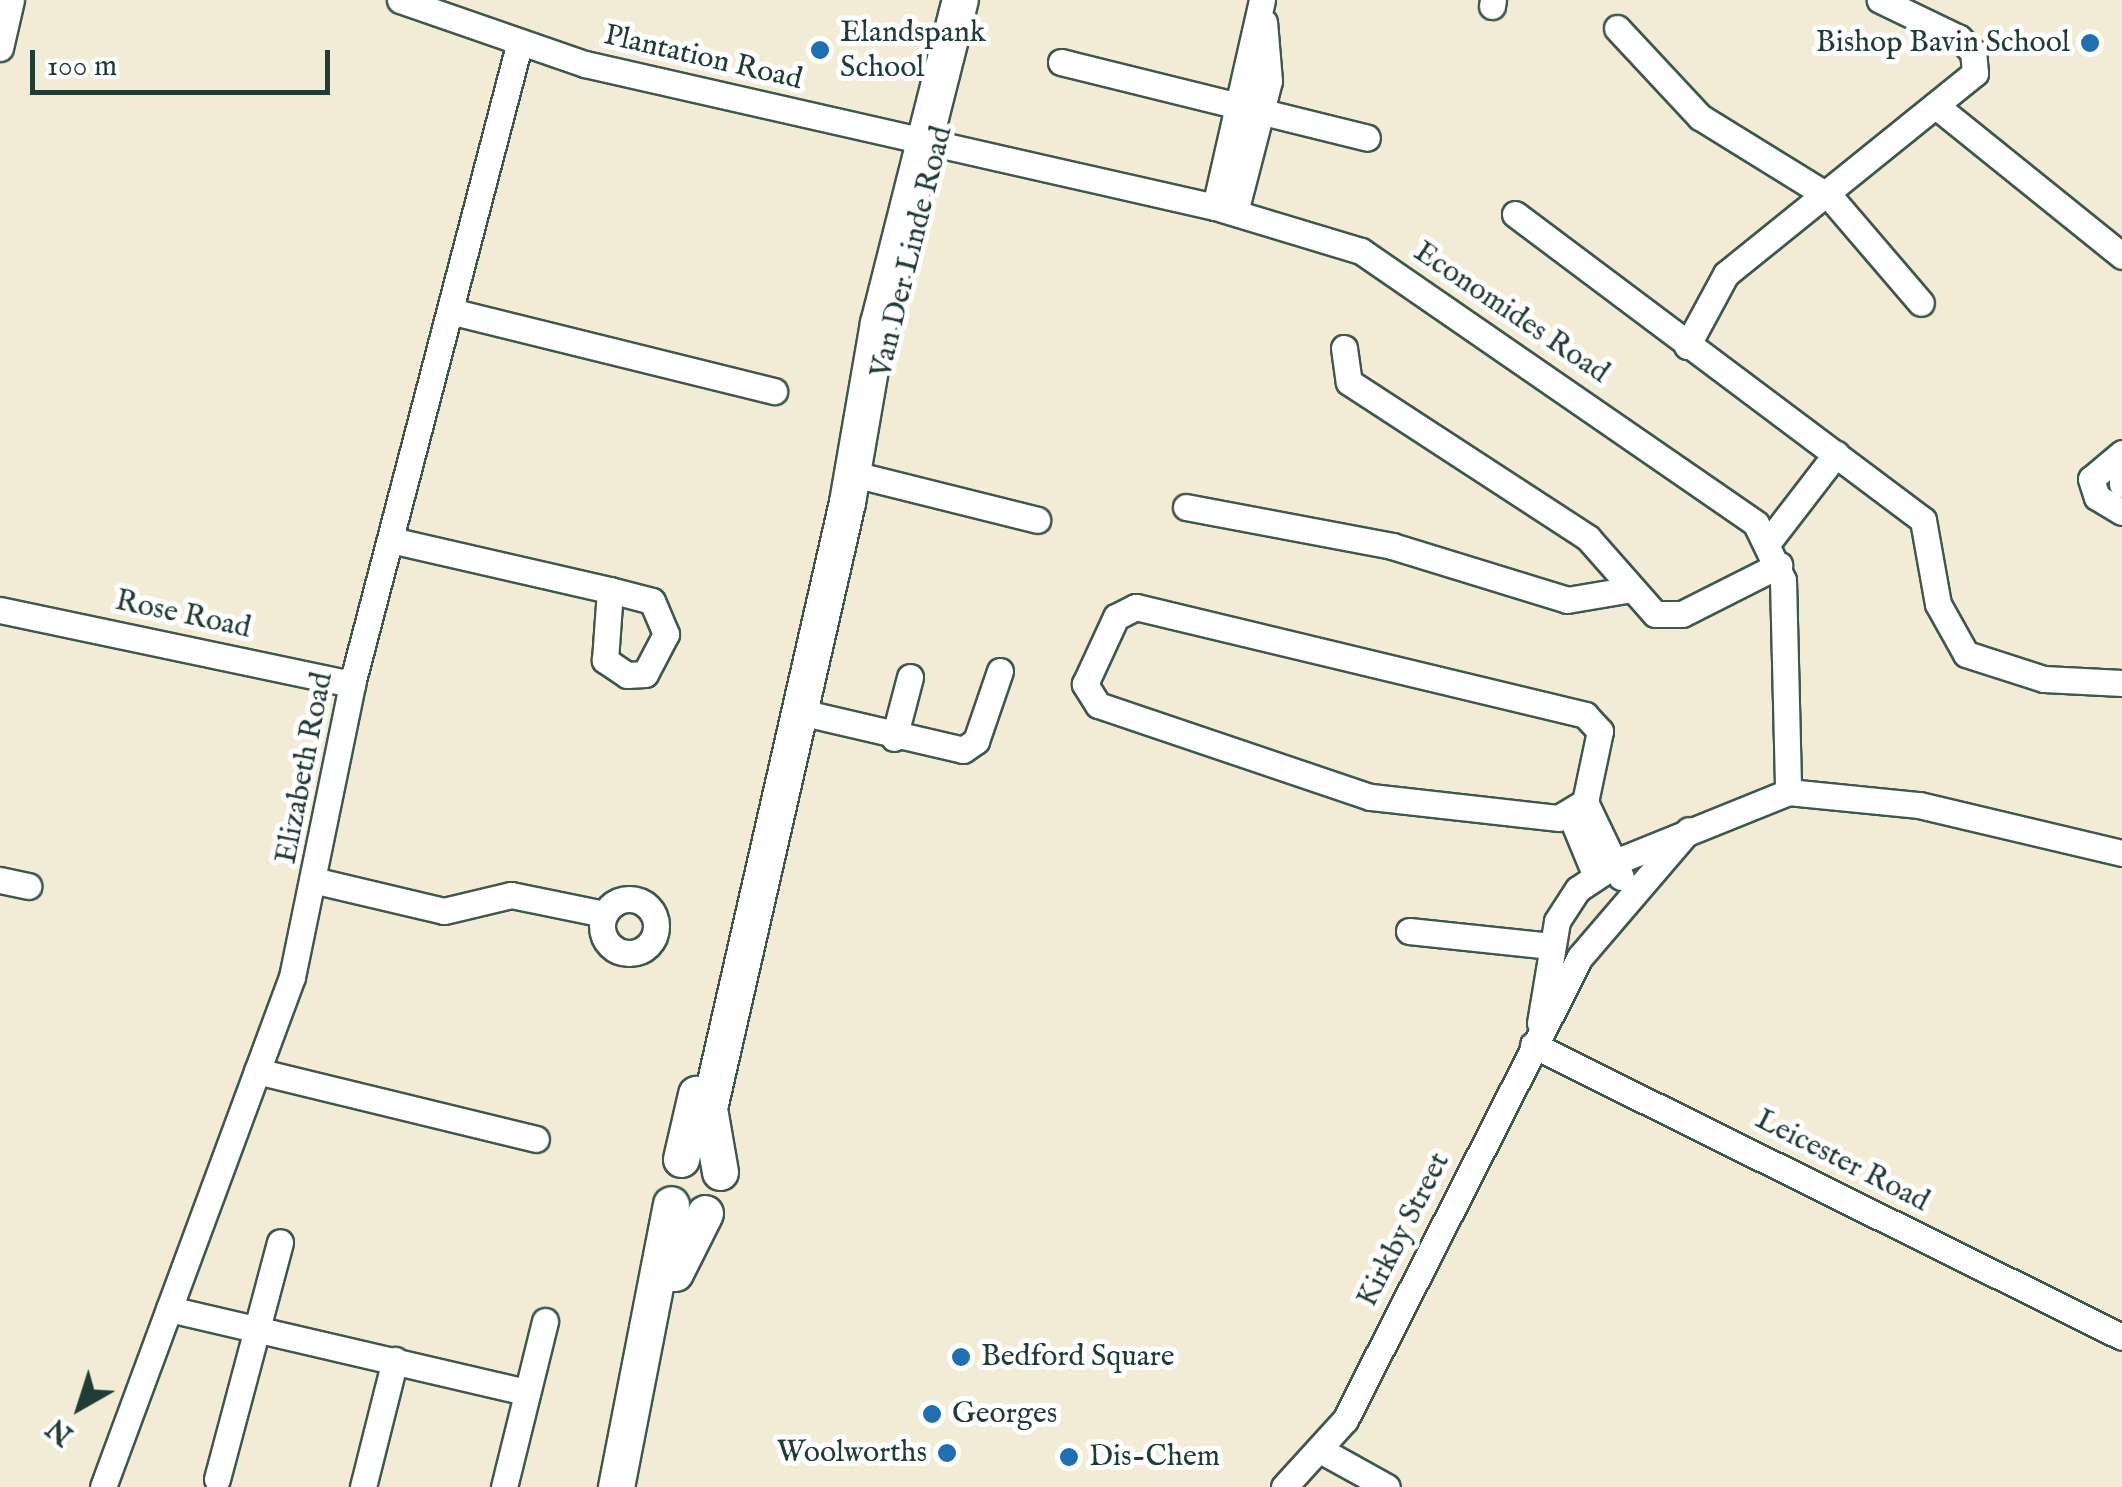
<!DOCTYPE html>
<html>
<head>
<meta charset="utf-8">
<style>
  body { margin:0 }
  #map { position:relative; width:2122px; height:1487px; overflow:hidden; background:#f2ecd6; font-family:"IM FELL English",serif }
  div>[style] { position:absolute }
  .roads { filter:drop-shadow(2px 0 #3f574c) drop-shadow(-2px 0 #3f574c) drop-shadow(0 2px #3f574c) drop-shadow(0 -2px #3f574c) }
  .minor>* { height:25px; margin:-12.5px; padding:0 12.5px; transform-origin:12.5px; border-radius:12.5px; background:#fff }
  .minor>.ring { margin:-12.5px; padding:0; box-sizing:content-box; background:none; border:25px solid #fff; border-radius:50% }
  .secondary>* { height:35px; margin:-17.5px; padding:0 17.5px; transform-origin:17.5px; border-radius:17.5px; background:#fff }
  .dots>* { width:28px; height:28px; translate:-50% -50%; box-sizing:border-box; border:5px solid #fff; border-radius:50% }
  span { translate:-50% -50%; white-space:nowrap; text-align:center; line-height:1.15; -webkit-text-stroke:10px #fff; paint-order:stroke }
  .poi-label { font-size:30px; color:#1f3d34 }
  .left { translate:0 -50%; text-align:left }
  .right { translate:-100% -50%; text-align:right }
  .street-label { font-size:30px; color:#1f3d34 }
  .north { position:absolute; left:30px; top:1357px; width:100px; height:100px; -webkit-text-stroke:8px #fff; paint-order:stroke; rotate:219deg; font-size:28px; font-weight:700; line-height:40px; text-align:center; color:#1f3d34 }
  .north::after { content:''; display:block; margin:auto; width:35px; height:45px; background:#1f3d34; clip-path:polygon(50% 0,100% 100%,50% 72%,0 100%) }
  .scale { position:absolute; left:30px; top:50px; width:300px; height:45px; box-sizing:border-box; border:5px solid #1f3d34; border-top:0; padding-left:12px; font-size:30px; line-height:35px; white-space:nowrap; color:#1f3d34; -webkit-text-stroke:8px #fff; paint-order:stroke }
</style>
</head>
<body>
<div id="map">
  <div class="roads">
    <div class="minor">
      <i style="left:400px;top:0;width:196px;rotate:19.1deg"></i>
      <i style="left:585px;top:64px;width:646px;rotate:12.79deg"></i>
      <i style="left:1215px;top:207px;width:152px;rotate:16.8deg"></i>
      <i style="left:1361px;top:251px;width:480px;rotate:34.6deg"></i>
      <i style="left:1756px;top:524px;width:62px;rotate:64.3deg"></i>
      <i style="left:1783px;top:580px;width:212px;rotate:88.6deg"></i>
      <i style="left:1492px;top:6px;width:6px;rotate:-81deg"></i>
      <i style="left:1617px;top:28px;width:122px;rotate:47deg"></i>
      <i style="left:1700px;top:117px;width:154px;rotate:31.7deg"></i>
      <i style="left:1831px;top:198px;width:138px;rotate:49.4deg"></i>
      <i style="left:0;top:48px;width:49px;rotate:-77.1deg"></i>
      <i style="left:1061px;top:62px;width:315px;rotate:13.9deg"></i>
      <i style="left:1940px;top:109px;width:234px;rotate:38.9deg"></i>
      <i style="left:1215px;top:207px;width:212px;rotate:-77.2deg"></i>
      <i style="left:1235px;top:212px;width:135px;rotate:-75.5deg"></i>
      <i style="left:1269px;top:81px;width:59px;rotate:-94.8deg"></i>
      <i style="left:1515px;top:214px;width:510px;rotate:36.87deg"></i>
      <i style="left:1923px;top:520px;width:85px;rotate:79.9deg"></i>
      <i style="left:1938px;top:604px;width:57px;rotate:60.8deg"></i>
      <i style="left:1966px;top:654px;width:82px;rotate:17.8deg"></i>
      <i style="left:2044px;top:679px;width:78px;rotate:2.9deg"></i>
      <i style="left:450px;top:311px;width:334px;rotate:13.9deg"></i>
      <i style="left:1687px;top:346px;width:82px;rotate:-61.6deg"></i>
      <i style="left:1726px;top:274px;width:320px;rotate:-38.9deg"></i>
      <i style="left:1975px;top:73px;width:21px;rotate:-95deg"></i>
      <i style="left:1973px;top:52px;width:20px;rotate:-135deg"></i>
      <i style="left:1959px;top:38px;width:88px;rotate:-154.3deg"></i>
      <i style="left:1344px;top:348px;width:34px;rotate:82deg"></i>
      <i style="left:1349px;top:382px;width:285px;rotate:33.1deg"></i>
      <i style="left:1588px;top:538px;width:101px;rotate:48.6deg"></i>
      <i style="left:1655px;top:614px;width:27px"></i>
      <i style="left:1682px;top:614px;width:109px;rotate:-26.8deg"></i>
      <i style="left:2122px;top:453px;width:40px;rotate:140deg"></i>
      <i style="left:2091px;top:479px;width:19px;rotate:72deg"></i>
      <i style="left:2097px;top:497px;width:29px;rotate:31deg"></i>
      <i style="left:2122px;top:462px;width:22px;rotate:90deg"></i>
      <i style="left:849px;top:473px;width:194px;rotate:14deg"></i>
      <i style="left:1186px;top:507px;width:210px;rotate:10.7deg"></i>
      <i style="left:1392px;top:546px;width:183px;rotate:17.1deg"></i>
      <i style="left:1567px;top:600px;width:66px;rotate:-9.6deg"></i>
      <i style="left:391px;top:540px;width:225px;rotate:12.9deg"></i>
      <i style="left:610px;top:590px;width:43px;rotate:14.7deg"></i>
      <i style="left:652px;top:601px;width:36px;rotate:67deg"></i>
      <i style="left:666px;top:634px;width:45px;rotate:117.7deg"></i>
      <i style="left:645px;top:674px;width:18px;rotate:177deg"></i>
      <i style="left:627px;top:675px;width:27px;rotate:-146deg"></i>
      <i style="left:605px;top:660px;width:70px;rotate:-85.9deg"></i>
      <i style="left:1769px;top:541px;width:110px;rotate:-52.4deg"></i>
      <i style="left:1136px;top:607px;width:462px;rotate:13.5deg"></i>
      <i style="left:1585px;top:715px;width:22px;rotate:47deg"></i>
      <i style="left:1600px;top:731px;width:73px;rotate:101.9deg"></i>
      <i style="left:1585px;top:802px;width:31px;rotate:149deg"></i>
      <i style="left:1558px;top:818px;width:189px;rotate:-173.6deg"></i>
      <i style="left:1370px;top:797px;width:287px;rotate:-161.3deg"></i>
      <i style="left:1098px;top:705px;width:25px;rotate:-122deg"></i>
      <i style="left:1085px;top:684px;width:74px;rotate:-65.2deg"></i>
      <i style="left:1116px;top:617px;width:22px;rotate:-27deg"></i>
      <i style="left:0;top:610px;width:360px;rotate:11.9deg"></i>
      <i style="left:796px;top:711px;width:171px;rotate:13.1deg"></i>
      <i style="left:963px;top:750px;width:16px;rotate:-35deg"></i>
      <i style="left:976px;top:741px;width:74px;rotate:-71.1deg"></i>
      <i style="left:894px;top:738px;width:63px;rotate:-75.3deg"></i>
      <i style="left:1585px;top:802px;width:83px;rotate:64.4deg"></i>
      <i style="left:1571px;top:816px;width:63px;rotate:67.5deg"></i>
      <i style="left:0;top:880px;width:29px;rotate:12deg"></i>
      <i style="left:317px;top:881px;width:130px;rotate:13.3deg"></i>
      <i style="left:444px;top:911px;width:69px;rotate:-13.4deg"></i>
      <i style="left:511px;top:895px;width:95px;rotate:11.5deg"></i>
      <i class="ring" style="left:602px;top:899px;width:29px;height:29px"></i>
      <i style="left:1409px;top:931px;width:143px;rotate:6deg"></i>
      <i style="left:1540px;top:1023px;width:103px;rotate:-80.5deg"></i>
      <i style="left:1557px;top:921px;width:38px;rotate:-57deg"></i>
      <i style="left:1578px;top:889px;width:56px;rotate:-33.4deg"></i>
      <i style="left:1625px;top:858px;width:176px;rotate:-22deg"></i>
      <i style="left:1788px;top:792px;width:132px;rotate:5.7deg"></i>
      <i style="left:1919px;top:805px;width:209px;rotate:13.3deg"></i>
      <i style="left:1533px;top:1045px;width:657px;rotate:26.37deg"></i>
      <i style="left:257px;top:1071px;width:287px;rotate:13.7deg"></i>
      <i style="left:169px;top:1309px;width:367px;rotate:13.1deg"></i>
      <i style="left:1322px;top:1451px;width:74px;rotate:29deg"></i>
      <i style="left:217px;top:1479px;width:245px;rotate:-75.1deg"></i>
      <i style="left:103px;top:1487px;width:544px;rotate:-69.67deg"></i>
      <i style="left:292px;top:977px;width:299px;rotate:-78.4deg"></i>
      <i style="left:352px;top:684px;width:660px;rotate:-75.35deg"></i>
      <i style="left:363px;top:1487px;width:131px;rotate:-75.9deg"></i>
      <i style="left:504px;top:1487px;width:171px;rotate:-76.1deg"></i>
      <i style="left:1284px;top:1487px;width:91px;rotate:-47.7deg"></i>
      <i style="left:1345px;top:1420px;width:519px;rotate:-63.09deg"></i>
      <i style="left:1580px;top:957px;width:167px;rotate:-49.4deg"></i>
    </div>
    <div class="secondary">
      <i style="left:681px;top:1159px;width:67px;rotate:-77deg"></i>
      <i style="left:720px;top:1172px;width:65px;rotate:-99.8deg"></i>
      <i style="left:709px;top:1108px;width:622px;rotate:-77.17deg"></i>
      <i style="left:847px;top:502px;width:182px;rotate:-80.2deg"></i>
      <i style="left:878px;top:323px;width:333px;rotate:-75.8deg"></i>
      <i style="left:675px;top:1273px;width:67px;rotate:-63.4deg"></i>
      <i style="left:616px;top:1487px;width:288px;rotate:-79deg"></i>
    </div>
  </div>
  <div class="dots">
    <i style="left:2090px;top:43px;background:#1f6fb2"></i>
    <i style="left:820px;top:50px;background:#1f6fb2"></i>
    <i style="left:961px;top:1357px;background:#1f6fb2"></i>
    <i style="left:932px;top:1414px;background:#1f6fb2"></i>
    <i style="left:947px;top:1453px;background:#1f6fb2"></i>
    <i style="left:1069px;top:1457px;background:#1f6fb2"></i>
  </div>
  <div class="poi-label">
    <span class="left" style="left:840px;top:50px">Elandspank<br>School</span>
    <span class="right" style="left:2070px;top:43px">Bishop Bavin School</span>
    <span class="left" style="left:981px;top:1357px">Bedford Square</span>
    <span class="left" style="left:952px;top:1414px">Georges</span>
    <span class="right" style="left:927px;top:1453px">Woolworths</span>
    <span class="left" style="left:1089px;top:1457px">Dis-Chem</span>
  </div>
  <div class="street-label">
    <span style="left:703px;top:58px;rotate:13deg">Plantation Road</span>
    <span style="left:912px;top:252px;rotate:-76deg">Van Der Linde Road</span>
    <span style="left:1511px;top:313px;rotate:34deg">Economides Road</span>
    <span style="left:183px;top:615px;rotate:12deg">Rose Road</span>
    <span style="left:305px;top:768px;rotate:-79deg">Elizabeth Road</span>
    <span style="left:1842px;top:1161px;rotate:27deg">Leicester Road</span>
    <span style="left:1404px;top:1230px;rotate:-63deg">Kirkby Street</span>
  </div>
  <div class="north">N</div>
  <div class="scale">100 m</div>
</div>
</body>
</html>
